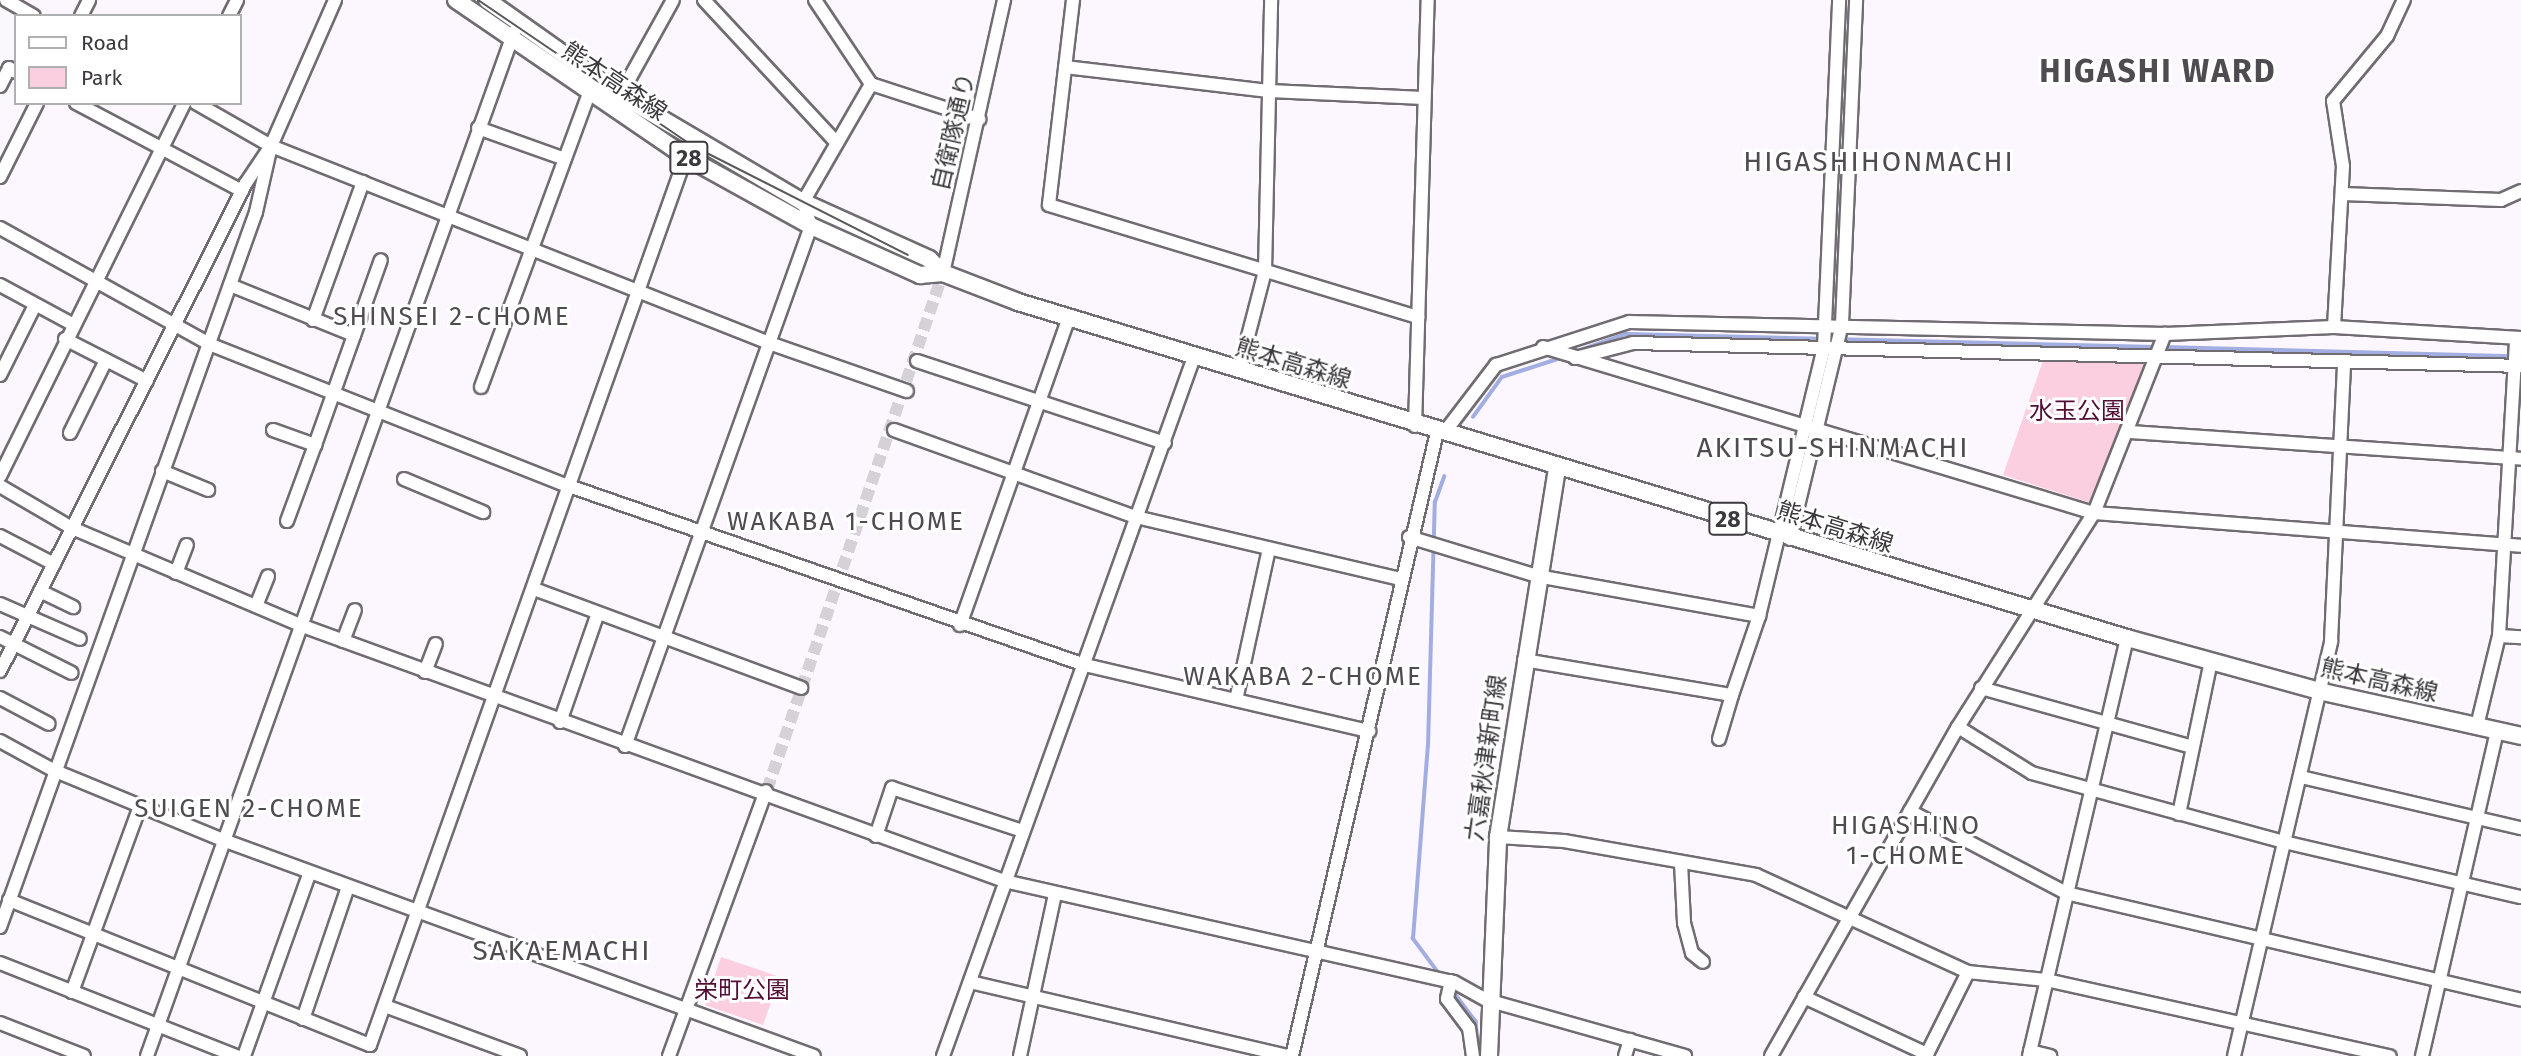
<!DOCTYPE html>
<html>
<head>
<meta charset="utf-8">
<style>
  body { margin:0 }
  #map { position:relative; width:2521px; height:1056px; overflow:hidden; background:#fcf7fe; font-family:"Fira Sans","Noto Sans JP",sans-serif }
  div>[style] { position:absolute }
  .green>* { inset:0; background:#fbcee0 }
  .stream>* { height:3.5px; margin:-1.75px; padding:0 1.75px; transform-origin:1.75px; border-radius:1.75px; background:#a2aee2 }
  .minor-tunnel>* { height:12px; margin-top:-6px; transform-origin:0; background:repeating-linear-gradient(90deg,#d5d1d7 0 12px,transparent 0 18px) }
  .roads { filter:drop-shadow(2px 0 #706c72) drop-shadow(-2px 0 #706c72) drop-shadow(0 2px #706c72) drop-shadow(0 -2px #706c72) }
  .minor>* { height:12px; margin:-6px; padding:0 6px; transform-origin:6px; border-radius:6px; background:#fff }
  .major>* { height:16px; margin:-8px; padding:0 8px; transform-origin:8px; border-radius:8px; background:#fff }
  .tram>* { height:2px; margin:-1px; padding:0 1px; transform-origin:1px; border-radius:1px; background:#5a585b }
  span { translate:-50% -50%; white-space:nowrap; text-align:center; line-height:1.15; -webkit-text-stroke:6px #fff; paint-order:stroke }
  .shield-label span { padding:2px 5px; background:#fff; border:2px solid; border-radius:5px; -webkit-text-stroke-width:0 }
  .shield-label { font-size:23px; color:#3b393c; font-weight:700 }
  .street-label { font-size:24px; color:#3b393c }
  .park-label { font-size:24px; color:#530d34 }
  .neighbourhood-label { font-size:26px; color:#4f4c51; letter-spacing:2px }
  .quarter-label { font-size:28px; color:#4f4c51; letter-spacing:2px }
  .district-label { font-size:32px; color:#4f4c51; font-weight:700; letter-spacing:2px }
  .legend { position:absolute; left:14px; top:14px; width:228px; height:91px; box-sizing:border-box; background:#fff; border:2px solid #b1b0b1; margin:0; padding:9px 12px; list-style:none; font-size:21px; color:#3b393c }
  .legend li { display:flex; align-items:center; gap:14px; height:35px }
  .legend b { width:35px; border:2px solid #b1b0b1 }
</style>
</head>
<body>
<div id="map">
  <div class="green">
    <i style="clip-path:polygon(2044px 358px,2144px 363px,2091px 503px,2003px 475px)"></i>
    <i style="clip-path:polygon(721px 957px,780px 977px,763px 1025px,705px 1005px)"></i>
  </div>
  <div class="stream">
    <i style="left:2163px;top:347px;width:349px;rotate:1.5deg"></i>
    <i style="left:1581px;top:350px;width:48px;rotate:-19.6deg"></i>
    <i style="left:1626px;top:334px;width:529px;rotate:1.41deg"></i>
    <i style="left:1473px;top:417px;width:49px;rotate:-54.1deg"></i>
    <i style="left:1502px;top:377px;width:62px;rotate:-17.9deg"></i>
    <i style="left:1439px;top:974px;width:44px;rotate:-126.6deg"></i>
    <i style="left:1413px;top:939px;width:194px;rotate:-85.6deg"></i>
    <i style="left:1428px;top:746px;width:244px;rotate:-88.4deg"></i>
    <i style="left:1435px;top:502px;width:27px;rotate:-70deg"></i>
    <i style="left:1453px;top:991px;width:38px;rotate:53deg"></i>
    <i style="left:1476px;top:1021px;width:35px;rotate:85deg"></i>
  </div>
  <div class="minor-tunnel">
    <i style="left:767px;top:790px;width:546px;rotate:-71.2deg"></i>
  </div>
  <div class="roads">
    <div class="minor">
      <i style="left:6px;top:0;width:32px;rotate:30deg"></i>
      <i style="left:704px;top:0;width:194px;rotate:47.1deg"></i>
      <i style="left:815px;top:0;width:101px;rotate:56.3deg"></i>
      <i style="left:871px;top:84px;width:114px;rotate:18deg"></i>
      <i style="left:1073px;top:0;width:206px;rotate:96.7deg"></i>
      <i style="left:1049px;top:205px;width:386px;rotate:16.9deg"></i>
      <i style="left:81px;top:16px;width:18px;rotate:-63deg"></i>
      <i style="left:229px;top:16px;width:18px;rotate:-63deg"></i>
      <i style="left:1065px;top:67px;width:205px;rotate:6.7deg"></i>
      <i style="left:1269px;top:91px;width:155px;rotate:2.6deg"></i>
      <i style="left:0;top:86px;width:20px;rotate:-63deg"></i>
      <i style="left:9px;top:68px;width:8px;rotate:30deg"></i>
      <i style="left:617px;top:101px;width:115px;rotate:-61deg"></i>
      <i style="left:76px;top:103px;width:188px;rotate:27.9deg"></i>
      <i style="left:196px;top:103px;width:86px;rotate:29.8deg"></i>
      <i style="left:271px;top:146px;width:536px;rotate:21.58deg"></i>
      <i style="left:769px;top:343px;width:146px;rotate:19.2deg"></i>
      <i style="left:478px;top:128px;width:92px;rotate:19.6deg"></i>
      <i style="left:0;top:177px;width:83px;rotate:-63.4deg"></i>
      <i style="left:2343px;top:194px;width:158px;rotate:2.2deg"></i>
      <i style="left:2501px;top:200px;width:22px;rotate:-24deg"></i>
      <i style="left:0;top:228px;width:239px;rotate:29deg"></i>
      <i style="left:209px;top:344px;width:384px;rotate:21.6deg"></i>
      <i style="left:566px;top:485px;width:549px;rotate:19.13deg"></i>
      <i style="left:1085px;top:665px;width:292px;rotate:13.1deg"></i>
      <i style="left:943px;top:273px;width:280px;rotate:-77.4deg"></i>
      <i style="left:0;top:285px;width:82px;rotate:28.4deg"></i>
      <i style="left:230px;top:285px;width:134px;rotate:22deg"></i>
      <i style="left:313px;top:320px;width:147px;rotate:-70.1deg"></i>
      <i style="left:2334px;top:327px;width:161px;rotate:-86.8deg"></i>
      <i style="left:2343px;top:166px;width:66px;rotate:-98.7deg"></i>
      <i style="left:2333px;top:101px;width:85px;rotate:-50.3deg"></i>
      <i style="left:2387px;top:36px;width:40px;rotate:-65deg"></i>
      <i style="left:65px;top:339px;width:92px;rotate:27.1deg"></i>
      <i style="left:1543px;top:347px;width:575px;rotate:16.77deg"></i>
      <i style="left:2094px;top:513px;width:428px;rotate:4.4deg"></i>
      <i style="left:1575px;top:358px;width:60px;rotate:-14.5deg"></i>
      <i style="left:1633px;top:343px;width:888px;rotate:1.48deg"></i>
      <i style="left:917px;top:361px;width:261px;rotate:18.3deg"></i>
      <i style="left:1239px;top:371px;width:103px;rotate:-75.4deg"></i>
      <i style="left:1265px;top:271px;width:271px;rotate:-88.7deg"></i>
      <i style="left:0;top:375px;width:78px;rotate:-63.4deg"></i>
      <i style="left:481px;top:387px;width:313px;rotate:-69.8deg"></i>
      <i style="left:1415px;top:426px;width:426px;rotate:-88.3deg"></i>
      <i style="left:273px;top:430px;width:45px;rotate:19.7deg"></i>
      <i style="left:315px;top:445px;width:196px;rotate:-70.4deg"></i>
      <i style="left:894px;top:430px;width:257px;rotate:19.8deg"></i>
      <i style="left:1136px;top:517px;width:271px;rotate:13.2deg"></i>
      <i style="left:2129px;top:432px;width:393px;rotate:3.9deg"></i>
      <i style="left:70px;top:433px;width:81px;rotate:-63.7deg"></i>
      <i style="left:1444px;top:433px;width:86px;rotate:-52.6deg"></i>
      <i style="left:1496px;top:365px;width:140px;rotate:-17.9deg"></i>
      <i style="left:1629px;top:322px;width:536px;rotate:1.28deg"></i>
      <i style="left:2165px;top:334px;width:169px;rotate:-2.4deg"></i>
      <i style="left:2334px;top:327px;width:187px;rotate:3.4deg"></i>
      <i style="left:162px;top:471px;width:50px;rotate:22.4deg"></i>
      <i style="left:0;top:476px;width:416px;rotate:-63.7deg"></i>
      <i style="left:404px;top:479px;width:86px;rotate:22.7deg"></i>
      <i style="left:0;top:486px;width:83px;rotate:30.3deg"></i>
      <i style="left:72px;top:528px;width:248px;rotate:23deg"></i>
      <i style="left:300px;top:625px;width:749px;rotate:19.98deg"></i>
      <i style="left:1004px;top:881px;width:461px;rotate:12.7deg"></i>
      <i style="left:1454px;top:982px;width:38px;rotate:29deg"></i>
      <i style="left:1487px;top:1000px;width:206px;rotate:15.8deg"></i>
      <i style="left:287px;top:521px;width:81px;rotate:-69.8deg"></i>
      <i style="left:0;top:536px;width:61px;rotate:27.4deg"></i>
      <i style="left:1409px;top:537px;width:134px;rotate:16.9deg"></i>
      <i style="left:1537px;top:576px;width:226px;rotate:10.2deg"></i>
      <i style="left:1790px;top:539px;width:221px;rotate:-76.4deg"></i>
      <i style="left:1842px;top:324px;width:324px;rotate:-87.5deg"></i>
      <i style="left:176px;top:573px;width:30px;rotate:-69deg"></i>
      <i style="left:534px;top:589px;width:285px;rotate:20.3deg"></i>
      <i style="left:40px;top:591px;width:37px;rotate:26deg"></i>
      <i style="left:0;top:604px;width:87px;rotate:23.6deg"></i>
      <i style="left:256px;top:606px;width:32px;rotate:-68deg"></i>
      <i style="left:960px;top:625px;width:326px;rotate:-70.5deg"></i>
      <i style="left:2499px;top:636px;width:22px;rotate:3deg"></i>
      <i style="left:0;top:637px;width:80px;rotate:26.6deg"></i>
      <i style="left:343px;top:641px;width:33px;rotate:-69deg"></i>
      <i style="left:1524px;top:660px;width:211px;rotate:9.6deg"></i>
      <i style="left:1732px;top:695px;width:83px;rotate:-71.1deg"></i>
      <i style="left:1759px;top:616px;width:277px;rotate:-76.4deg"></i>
      <i style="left:1824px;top:347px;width:347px;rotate:-87.5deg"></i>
      <i style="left:0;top:671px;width:546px;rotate:-63.25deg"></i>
      <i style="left:246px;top:183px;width:45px;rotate:-56deg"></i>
      <i style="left:271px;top:146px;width:159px;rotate:-66.3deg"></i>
      <i style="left:425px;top:672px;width:30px;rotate:-69deg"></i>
      <i style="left:1981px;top:688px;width:219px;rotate:15.6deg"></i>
      <i style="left:0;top:698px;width:55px;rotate:28deg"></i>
      <i style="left:1236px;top:700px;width:155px;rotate:-77.7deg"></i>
      <i style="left:560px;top:722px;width:115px;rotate:-70.8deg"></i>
      <i style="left:2477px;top:726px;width:93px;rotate:-76.3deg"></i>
      <i style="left:2499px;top:636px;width:298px;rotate:-86.7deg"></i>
      <i style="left:1958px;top:727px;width:87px;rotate:31.9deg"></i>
      <i style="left:2032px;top:773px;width:261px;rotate:15.3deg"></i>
      <i style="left:2284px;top:842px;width:243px;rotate:13.1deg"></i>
      <i style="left:1719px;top:739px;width:46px;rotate:-73.5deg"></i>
      <i style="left:0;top:741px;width:60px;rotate:28.7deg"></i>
      <i style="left:53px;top:770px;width:184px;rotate:22.4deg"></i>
      <i style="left:223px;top:840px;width:629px;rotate:20.08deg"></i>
      <i style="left:625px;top:746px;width:552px;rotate:-70.32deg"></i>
      <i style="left:811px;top:226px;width:25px;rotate:-108deg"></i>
      <i style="left:803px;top:202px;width:136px;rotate:-60deg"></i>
      <i style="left:2301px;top:777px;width:226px;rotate:13.1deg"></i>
      <i style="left:1910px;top:811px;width:176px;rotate:27.7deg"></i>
      <i style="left:2066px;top:893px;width:467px;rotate:13.2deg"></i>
      <i style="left:2179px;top:814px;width:156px;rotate:-78.2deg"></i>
      <i style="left:876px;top:836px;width:51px;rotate:-71.6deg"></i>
      <i style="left:892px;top:788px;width:138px;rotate:18.2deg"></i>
      <i style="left:1498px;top:837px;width:66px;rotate:3.5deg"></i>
      <i style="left:1564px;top:841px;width:195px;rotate:10deg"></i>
      <i style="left:1756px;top:875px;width:233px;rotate:24.6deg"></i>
      <i style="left:1968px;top:972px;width:78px;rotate:5.9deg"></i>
      <i style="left:2046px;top:980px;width:352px;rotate:12.5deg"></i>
      <i style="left:1681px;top:863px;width:60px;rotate:87.1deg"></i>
      <i style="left:1684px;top:923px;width:31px;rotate:75deg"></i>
      <i style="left:1692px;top:953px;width:14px;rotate:39deg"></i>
      <i style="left:9px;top:900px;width:389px;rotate:21.9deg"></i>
      <i style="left:370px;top:1045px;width:962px;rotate:-70.43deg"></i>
      <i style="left:0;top:927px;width:759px;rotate:-70.3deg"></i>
      <i style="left:256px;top:212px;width:68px;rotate:-77.2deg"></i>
      <i style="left:0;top:963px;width:254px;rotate:21.5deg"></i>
      <i style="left:1451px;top:981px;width:18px;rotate:103deg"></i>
      <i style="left:1447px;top:999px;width:36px;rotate:53deg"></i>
      <i style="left:1469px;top:1028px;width:28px;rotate:82deg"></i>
      <i style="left:970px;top:982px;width:327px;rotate:13.1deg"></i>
      <i style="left:72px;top:992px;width:198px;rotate:-69.9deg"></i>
      <i style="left:1804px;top:997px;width:136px;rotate:24.9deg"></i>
      <i style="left:385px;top:1006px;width:144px;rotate:20.3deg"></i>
      <i style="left:303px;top:1019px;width:139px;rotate:-71.2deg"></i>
      <i style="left:0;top:1023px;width:90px;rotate:21.4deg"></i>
      <i style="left:2030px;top:1051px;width:21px;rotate:14deg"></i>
      <i style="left:147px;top:1056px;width:1088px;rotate:-70.28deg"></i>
      <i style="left:244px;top:1056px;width:195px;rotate:-70.3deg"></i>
      <i style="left:669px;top:1056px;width:282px;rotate:-69.9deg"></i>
      <i style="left:943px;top:1056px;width:743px;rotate:-70.25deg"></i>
      <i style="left:1020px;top:1056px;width:166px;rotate:-77.8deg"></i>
      <i style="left:1292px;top:1056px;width:641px;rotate:-76.92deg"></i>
      <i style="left:1625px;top:1056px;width:17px;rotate:-73deg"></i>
      <i style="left:1771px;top:1056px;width:378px;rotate:-60.4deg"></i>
      <i style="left:1958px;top:727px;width:254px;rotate:-57.6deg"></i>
      <i style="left:2094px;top:513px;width:193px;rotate:-68.4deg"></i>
      <i style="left:1926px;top:1056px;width:94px;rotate:-63.4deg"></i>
      <i style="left:2029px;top:1056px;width:429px;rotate:-76.8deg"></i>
      <i style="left:2234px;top:1056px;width:426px;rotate:-76.8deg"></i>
      <i style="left:2331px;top:641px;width:275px;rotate:-87.3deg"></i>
      <i style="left:2422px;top:1056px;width:335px;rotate:-77deg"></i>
    </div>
    <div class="major">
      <i style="left:456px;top:0;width:281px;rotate:34.3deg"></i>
      <i style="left:688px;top:158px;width:141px;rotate:28.9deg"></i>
      <i style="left:811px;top:226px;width:120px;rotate:24.2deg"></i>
      <i style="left:920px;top:275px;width:23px;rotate:-5deg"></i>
      <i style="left:487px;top:0;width:164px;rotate:35.3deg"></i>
      <i style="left:621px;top:95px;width:211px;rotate:30.5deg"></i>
      <i style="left:803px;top:202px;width:138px;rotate:24.3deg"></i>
      <i style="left:929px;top:259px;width:20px;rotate:45deg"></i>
      <i style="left:943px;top:273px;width:80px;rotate:21.1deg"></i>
      <i style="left:1018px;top:302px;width:1159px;rotate:16.86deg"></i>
      <i style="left:2127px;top:638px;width:203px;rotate:15.4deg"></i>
      <i style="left:2323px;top:692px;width:203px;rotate:12.5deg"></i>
      <i style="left:1489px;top:1056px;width:219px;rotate:-87.6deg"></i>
      <i style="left:1498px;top:837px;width:374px;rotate:-80.9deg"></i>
    </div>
  </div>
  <div class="tram">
    <i style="left:478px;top:0;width:258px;rotate:34.2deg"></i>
    <i style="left:691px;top:145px;width:243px;rotate:26.9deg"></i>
  </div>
  <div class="shield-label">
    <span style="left:689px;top:158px">28</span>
    <span style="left:1728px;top:519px">28</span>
  </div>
  <div class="street-label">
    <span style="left:614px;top:82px;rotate:34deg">熊本高森線</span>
    <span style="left:954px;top:132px;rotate:-77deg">自衛隊通り</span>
    <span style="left:1293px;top:364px;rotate:17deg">熊本高森線</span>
    <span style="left:1835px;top:528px;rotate:17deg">熊本高森線</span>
    <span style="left:2379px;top:681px;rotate:13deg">熊本高森線</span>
    <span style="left:1487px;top:758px;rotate:-82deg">六嘉秋津新町線</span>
  </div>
  <div class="park-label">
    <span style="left:2077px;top:412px">水玉公園</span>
    <span style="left:742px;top:991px">栄町公園</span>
  </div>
  <div class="neighbourhood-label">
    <span style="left:452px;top:317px">SHINSEI 2-CHOME</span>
    <span style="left:846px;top:522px">WAKABA 1-CHOME</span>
    <span style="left:1303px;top:677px">WAKABA 2-CHOME</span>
    <span style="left:249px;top:809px">SUIGEN 2-CHOME</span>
    <span style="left:1906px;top:841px">HIGASHINO<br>1-CHOME</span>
  </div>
  <div class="quarter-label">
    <span style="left:1879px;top:162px">HIGASHIHONMACHI</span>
    <span style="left:1833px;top:448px">AKITSU-SHINMACHI</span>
    <span style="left:562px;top:951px">SAKAEMACHI</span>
  </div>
  <div class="district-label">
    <span style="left:2158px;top:71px">HIGASHI WARD</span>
  </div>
  <ul class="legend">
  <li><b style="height:9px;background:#fff"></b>Road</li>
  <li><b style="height:19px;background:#fbcee0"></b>Park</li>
  </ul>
</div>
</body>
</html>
